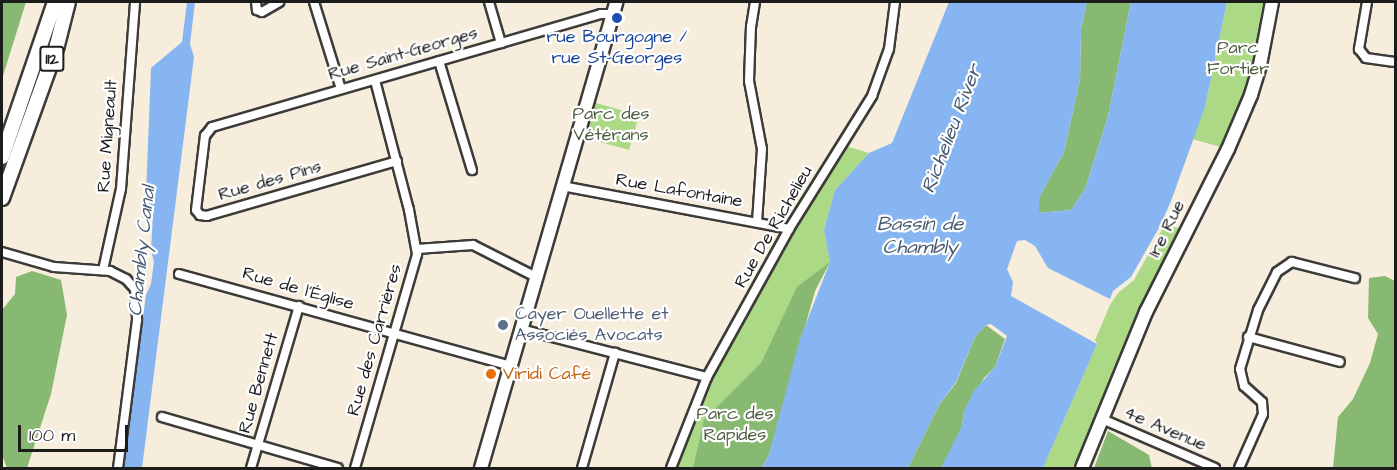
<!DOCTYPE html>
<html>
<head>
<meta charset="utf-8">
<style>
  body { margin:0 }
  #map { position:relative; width:1397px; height:470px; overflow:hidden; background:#f6eddc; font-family:"Architects Daughter",sans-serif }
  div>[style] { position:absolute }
  .green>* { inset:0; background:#abd986 }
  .forest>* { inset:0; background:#88b973 }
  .water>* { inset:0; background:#87b5f1 }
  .roads { filter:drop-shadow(2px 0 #3d3b39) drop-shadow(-2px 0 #3d3b39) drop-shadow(0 2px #3d3b39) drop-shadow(0 -2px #3d3b39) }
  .street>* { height:8px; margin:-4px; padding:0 4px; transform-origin:4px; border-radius:4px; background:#fff }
  .secondary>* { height:12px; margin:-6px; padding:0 6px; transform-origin:6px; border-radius:6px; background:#fff }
  .primary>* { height:14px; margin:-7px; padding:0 7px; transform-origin:7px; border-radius:7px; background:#fff }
  .dots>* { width:16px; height:16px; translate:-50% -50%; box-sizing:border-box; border:3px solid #fff; border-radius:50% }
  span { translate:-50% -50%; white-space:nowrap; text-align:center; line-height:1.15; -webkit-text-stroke:4.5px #fff; paint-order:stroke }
  .shield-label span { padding:2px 4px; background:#fff; border:2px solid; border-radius:4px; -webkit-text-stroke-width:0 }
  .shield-label { font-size:16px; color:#1c1c1c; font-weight:700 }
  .transit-label { font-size:18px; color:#164399 }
  .park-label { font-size:18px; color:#4e5e41 }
  .street-label { font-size:18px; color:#1c1c1c }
  .service-label { font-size:18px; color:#4e5e75 }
  .left { translate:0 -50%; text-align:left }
  .food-label { font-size:18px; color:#c56008 }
  .water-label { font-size:20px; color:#475971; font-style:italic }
  .frame { position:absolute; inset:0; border:3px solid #1c1c1c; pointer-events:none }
  .scale { position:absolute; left:18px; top:425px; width:110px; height:27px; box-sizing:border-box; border:3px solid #1c1c1c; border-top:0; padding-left:8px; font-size:18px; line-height:21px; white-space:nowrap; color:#1c1c1c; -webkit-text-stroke:4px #fff; paint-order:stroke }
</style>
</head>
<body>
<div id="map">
  <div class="green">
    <i style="clip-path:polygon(1227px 2px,1272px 2px,1260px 65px,1228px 149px,1192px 139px,1205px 107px)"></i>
    <i style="clip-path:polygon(592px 102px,639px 115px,629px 150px,582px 137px)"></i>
    <i style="clip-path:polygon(846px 146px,869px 153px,835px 190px,824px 230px,830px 262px,815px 291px,761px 468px,676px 468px,714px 371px,795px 226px)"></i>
    <i style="clip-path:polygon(1164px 226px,1181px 228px,1155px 282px,1082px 468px,1043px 468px,1097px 344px,1095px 340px,1110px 305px,1118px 293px,1134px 280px)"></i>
  </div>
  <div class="forest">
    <i style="clip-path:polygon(2px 2px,26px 2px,2px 79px)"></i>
    <i style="clip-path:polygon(1087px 2px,1131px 2px,1108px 116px,1085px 189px,1071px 210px,1039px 213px,1039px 198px,1064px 152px,1080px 79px,1081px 29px)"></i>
    <i style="clip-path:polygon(830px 262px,815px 291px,769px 455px,761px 468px,693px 468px,704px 420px,761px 363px,797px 287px)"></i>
    <i style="clip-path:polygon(32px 271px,61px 280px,67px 315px,51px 394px,27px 468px,7px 468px,2px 455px,2px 310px,15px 294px,16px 277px)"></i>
    <i style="clip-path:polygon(1385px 276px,1395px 281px,1395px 468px,1333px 468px,1338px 417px,1353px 399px,1370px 363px,1378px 334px,1368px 318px,1369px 278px)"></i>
    <i style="clip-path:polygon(986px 325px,1005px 339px,995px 367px,984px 378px,964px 412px,962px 426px,952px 450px,941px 468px,908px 468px,939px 405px,956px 383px,975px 337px)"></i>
    <i style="clip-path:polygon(1108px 431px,1149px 455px,1152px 468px,1094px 468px)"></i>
  </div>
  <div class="water">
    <i style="clip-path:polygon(187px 2px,195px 2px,190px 44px,194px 57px,142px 468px,123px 468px,146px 295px,151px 284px,154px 262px,151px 249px,153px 214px,146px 195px,151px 68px,182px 42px)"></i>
    <i style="clip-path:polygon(949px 2px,1087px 2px,1081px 29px,1080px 79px,1064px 152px,1039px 198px,1039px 213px,1071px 210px,1085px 189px,1108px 116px,1131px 2px,1227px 2px,1205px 107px,1171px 201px,1160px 226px,1131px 277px,1113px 291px,1110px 299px,1048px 268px,1035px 246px,1025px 240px,1017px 241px,1007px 269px,1013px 282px,1011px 296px,1097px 344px,1043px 468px,941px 468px,962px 426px,964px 412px,973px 392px,995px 367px,1007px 336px,991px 324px,986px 325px,975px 337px,956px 382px,939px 405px,908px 468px,761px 468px,769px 455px,800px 339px,830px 262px,824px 230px,835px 190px,869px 153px,892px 143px)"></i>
  </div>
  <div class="roads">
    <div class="street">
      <i style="left:256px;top:2px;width:8px;rotate:83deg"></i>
      <i style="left:257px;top:10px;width:5px;rotate:22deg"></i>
      <i style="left:262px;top:12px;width:20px;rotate:-30deg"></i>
      <i style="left:314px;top:2px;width:91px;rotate:72.8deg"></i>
      <i style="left:489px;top:2px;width:43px;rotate:73.7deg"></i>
      <i style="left:755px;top:2px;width:24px;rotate:99deg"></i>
      <i style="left:751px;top:26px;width:55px;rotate:92.1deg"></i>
      <i style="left:749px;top:81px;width:69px;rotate:79.2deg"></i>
      <i style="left:762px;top:149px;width:73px;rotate:93.9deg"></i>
      <i style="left:1367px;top:2px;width:48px;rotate:99.7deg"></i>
      <i style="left:1359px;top:49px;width:11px;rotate:52deg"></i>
      <i style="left:1366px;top:58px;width:27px;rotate:8deg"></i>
      <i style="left:439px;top:61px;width:114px;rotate:73.2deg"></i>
      <i style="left:397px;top:161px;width:198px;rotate:163.9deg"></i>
      <i style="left:207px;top:216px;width:7px;rotate:-172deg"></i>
      <i style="left:200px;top:215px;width:6px;rotate:-129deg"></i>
      <i style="left:196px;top:210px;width:75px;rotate:-83.1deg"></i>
      <i style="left:205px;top:136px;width:11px;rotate:-52deg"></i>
      <i style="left:212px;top:127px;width:405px;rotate:-16.2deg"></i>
      <i style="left:601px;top:14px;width:11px"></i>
      <i style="left:562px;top:186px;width:231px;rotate:10.7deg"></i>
      <i style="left:417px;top:249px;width:56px;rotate:-4.1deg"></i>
      <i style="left:473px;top:245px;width:71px;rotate:26.9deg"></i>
      <i style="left:2px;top:252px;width:54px;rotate:16.1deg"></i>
      <i style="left:54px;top:267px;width:56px;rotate:4.1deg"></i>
      <i style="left:110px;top:271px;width:18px;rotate:27deg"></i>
      <i style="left:126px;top:279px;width:13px;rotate:48deg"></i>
      <i style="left:135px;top:289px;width:31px;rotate:86deg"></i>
      <i style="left:137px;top:320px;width:149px;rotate:97.3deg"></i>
      <i style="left:103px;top:270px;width:83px;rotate:-77.5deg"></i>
      <i style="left:121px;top:189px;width:188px;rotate:-85.7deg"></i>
      <i style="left:179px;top:274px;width:345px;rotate:15.5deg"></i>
      <i style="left:521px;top:329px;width:192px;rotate:14.5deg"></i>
      <i style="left:1248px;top:337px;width:95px;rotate:15.2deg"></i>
      <i style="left:162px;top:417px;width:183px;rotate:16.2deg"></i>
      <i style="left:1102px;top:419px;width:123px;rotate:23.4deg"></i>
      <i style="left:251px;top:468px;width:169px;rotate:-73.5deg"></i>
      <i style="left:355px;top:468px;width:223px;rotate:-73.8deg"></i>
      <i style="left:417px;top:254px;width:45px;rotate:-100.3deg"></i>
      <i style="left:409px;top:210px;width:134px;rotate:-104.7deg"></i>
      <i style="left:582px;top:468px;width:120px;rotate:-74deg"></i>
      <i style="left:671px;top:468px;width:98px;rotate:-68.4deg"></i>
      <i style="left:707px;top:377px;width:169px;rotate:-61deg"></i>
      <i style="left:789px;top:229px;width:157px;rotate:-58deg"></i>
      <i style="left:872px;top:96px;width:50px;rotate:-70.1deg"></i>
      <i style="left:889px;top:49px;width:47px;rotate:-82.7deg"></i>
      <i style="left:1239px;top:468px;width:59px;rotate:-66deg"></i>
      <i style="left:1263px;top:414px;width:12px;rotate:-95deg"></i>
      <i style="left:1262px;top:402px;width:24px;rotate:-138deg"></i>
      <i style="left:1244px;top:386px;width:17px;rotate:-103deg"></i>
      <i style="left:1240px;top:369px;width:62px;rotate:-73deg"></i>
      <i style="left:1258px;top:310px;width:42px;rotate:-63.4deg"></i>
      <i style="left:1277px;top:272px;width:18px;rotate:-34deg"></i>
      <i style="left:1292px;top:262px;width:65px;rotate:14.3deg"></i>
    </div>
    <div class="secondary">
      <i style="left:481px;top:468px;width:485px;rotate:-73.8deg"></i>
      <i style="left:1082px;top:468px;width:169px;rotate:-67.7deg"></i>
      <i style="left:1146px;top:312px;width:182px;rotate:-63.3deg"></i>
      <i style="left:1228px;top:149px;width:59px;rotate:-66.9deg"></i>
      <i style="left:1251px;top:95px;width:31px;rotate:-73deg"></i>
      <i style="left:1260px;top:65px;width:64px;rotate:-79.2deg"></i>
    </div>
    <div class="primary">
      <i style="left:2px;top:157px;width:164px;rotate:-71.1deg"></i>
      <i style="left:2px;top:198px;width:163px;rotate:-70.2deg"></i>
      <i style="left:57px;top:45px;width:44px;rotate:-75.7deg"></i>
    </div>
  </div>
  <div class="dots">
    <i style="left:617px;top:18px;background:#1a4fb4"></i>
    <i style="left:503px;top:325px;background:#5c6f8a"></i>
    <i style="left:491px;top:374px;background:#e8710a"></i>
  </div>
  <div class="shield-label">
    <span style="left:52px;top:59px">112</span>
  </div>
  <div class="transit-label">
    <span style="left:617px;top:48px">rue Bourgogne /<br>rue St-Georges</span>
  </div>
  <div class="park-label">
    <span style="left:1238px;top:59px">Parc<br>Fortier</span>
    <span style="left:611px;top:125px">Parc des<br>Vétérans</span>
    <span style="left:735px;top:425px">Parc des<br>Rapides</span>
  </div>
  <div class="street-label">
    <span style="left:403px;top:54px;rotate:-16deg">Rue Saint-Georges</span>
    <span style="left:108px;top:136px;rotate:-86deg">Rue Migneault</span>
    <span style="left:270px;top:181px;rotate:-16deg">Rue des Pins</span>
    <span style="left:679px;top:191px;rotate:10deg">Rue Lafontaine</span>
    <span style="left:774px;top:227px;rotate:-60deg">Rue De Richelieu</span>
    <span style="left:1167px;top:229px;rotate:-64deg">1re Rue</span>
    <span style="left:298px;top:289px;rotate:16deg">Rue de l'Église</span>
    <span style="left:375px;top:340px;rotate:-74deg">Rue des Carrières</span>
    <span style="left:259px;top:383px;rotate:-74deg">Rue Bennett</span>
    <span style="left:1165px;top:429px;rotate:23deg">4e Avenue</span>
  </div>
  <div class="service-label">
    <span class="left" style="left:515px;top:325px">Cayer Ouellette et<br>Associés Avocats</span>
  </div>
  <div class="food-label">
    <span class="left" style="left:503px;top:374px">Viridi Café</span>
  </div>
  <div class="water-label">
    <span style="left:952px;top:129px;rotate:-69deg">Richelieu River</span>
    <span style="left:920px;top:236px">Bassin de<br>Chambly</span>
    <span style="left:142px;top:251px;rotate:-84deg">Chambly Canal</span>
  </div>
  <div class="frame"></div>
  <div class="scale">100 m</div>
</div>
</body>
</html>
